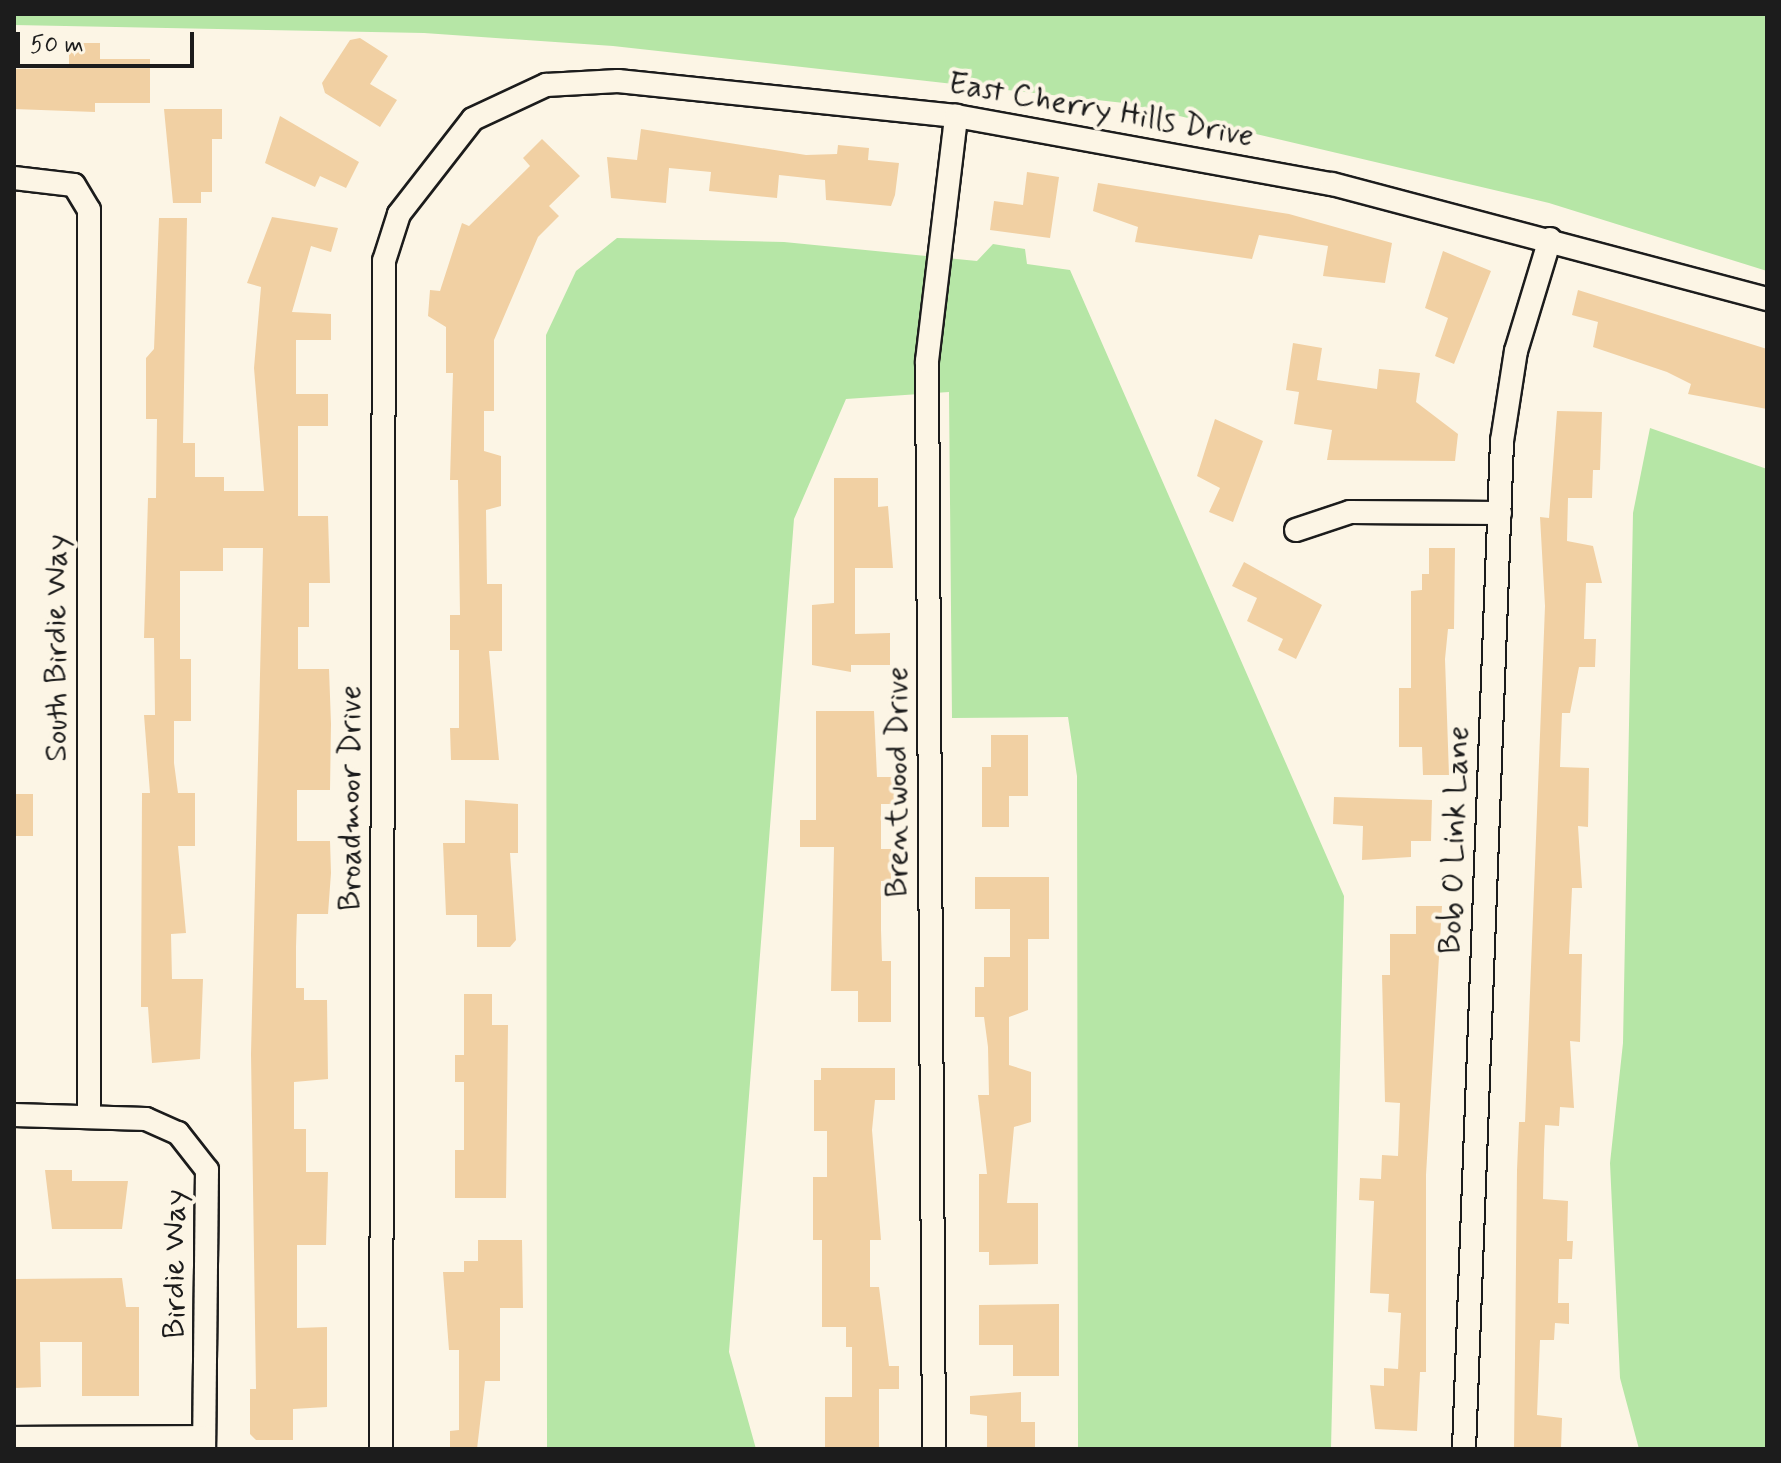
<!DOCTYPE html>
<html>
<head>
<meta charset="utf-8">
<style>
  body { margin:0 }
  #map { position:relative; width:1781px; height:1463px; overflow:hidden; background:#fcf5e5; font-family:Mynerve,sans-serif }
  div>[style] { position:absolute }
  .green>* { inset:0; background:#b6e6a6 }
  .building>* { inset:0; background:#f1d0a3 }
  .roads { filter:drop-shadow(2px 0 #1c1c1c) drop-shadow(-2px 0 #1c1c1c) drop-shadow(0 2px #1c1c1c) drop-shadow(0 -2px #1c1c1c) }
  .street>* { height:22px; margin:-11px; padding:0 11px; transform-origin:11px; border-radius:11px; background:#fcf5e5 }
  span { translate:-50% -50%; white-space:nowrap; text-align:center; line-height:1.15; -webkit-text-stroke:8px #fcf5e5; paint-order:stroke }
  .street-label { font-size:32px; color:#1c1c1c }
  .frame { position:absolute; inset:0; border:16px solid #1c1c1c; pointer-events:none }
  .scale { position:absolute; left:16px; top:32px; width:178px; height:36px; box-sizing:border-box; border:4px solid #1c1c1c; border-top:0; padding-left:10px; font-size:24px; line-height:28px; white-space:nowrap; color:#1c1c1c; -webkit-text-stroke:6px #fcf5e5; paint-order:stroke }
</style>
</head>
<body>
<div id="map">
  <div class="green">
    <i style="clip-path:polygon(14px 14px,1767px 14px,1767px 271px,1549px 203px,1124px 103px,613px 46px,424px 33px,14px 25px)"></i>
    <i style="clip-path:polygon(617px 238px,784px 242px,977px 261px,993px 244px,1025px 249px,1027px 264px,1070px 270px,1344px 896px,1331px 1449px,1078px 1449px,1077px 776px,1068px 717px,952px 718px,949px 392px,846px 399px,794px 519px,729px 1352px,756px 1449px,547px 1449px,546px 335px,576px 271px)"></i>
    <i style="clip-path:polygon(1650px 428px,1767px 469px,1767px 1449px,1639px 1449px,1620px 1378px,1610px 1163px,1623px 1043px,1633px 513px)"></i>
  </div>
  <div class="building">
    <i style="clip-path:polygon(360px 38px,388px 56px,370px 84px,397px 100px,380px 127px,325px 93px,322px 83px,350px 40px)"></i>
    <i style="clip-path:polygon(69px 43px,100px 43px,100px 59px,150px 59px,150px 103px,95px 103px,95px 112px,14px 109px,14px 69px,69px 68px)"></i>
    <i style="clip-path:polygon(164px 109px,222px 109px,222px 139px,212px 139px,212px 192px,201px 192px,201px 203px,173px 203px)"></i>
    <i style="clip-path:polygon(280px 116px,359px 162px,346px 188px,320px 176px,315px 187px,265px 163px)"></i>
    <i style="clip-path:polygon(641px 129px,806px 155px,837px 154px,838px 145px,869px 148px,868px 160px,899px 163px,895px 195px,891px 206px,826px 200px,825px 180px,779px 175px,777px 198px,709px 191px,711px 172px,669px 168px,666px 203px,611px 198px,607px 157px,637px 160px)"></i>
    <i style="clip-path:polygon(542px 139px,580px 176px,549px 206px,559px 216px,538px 237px,494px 340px,494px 411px,484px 411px,484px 451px,501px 456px,501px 506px,486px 510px,487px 584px,502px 584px,502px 651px,489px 651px,499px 760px,451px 760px,450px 728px,459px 728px,459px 650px,450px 650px,450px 615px,460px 615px,458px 480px,450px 480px,453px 373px,446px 373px,446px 327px,428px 316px,430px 290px,440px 291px,462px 223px,469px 226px,530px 166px,523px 158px)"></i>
    <i style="clip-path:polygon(1027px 172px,1059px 177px,1050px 238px,990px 230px,994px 201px,1023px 205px)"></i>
    <i style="clip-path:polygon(1098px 183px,1289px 214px,1392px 243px,1385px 283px,1323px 276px,1328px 246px,1285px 239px,1259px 235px,1252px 259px,1135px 242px,1138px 227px,1093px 211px)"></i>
    <i style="clip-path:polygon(272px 217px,338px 228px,331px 252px,311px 246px,292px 312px,331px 314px,331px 340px,296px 340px,296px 394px,328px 394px,328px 426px,298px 426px,298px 516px,328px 516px,330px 583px,309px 583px,309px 627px,298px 627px,298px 669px,329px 669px,331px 724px,330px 790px,297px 790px,297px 841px,330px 841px,331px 873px,328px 914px,297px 914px,296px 947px,296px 988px,304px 988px,304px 1000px,327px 1000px,328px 1079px,294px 1082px,294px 1129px,306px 1129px,306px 1172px,328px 1172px,326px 1245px,297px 1245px,297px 1328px,327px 1327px,327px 1407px,293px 1409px,293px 1440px,256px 1440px,250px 1434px,250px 1389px,256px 1389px,251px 1054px,263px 548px,223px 548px,223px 571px,180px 571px,180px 659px,191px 659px,191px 721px,174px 721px,174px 763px,178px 793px,195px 793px,195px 846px,178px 846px,186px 933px,171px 934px,172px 979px,203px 979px,200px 1059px,152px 1063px,148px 1007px,141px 1007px,142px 793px,150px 793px,144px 715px,155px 715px,154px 638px,144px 638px,148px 498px,156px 498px,157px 419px,146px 419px,146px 358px,154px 349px,159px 218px,187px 218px,183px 443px,195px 443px,195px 477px,224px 477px,224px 491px,264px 491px,254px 368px,261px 287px,247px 283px)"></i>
    <i style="clip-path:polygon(1443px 251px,1491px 271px,1454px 364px,1435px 356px,1448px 318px,1425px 308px)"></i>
    <i style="clip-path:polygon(1578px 290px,1767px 349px,1767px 409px,1688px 394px,1691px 384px,1667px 372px,1593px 347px,1598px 322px,1572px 315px)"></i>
    <i style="clip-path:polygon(1293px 343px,1322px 348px,1317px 380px,1377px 389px,1379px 369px,1420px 373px,1416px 402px,1458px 434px,1455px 461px,1327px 460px,1332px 430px,1294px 424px,1299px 392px,1286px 390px)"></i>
    <i style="clip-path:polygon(1557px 411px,1602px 412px,1600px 470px,1593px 470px,1592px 498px,1568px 498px,1567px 541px,1593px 546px,1602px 583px,1586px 583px,1584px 639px,1596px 639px,1595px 667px,1579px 667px,1570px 713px,1562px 713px,1560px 767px,1589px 768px,1588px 827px,1578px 826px,1582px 888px,1572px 888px,1569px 954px,1582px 954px,1580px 1042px,1570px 1041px,1574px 1108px,1560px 1107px,1559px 1126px,1545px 1125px,1544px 1150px,1543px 1199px,1568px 1201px,1567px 1241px,1573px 1241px,1572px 1259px,1559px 1259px,1558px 1303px,1569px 1303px,1569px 1324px,1555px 1323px,1554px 1340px,1540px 1340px,1537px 1415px,1562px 1418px,1561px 1449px,1514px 1449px,1517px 1170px,1519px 1122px,1525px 1122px,1545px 606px,1540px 517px,1549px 518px)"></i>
    <i style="clip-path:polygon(1215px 419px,1263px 441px,1233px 522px,1209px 512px,1220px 488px,1197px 476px)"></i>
    <i style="clip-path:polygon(834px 478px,878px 478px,878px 507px,888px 506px,893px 568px,855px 568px,855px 634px,890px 633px,890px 665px,851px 665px,851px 672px,812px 665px,812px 605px,834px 603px)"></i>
    <i style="clip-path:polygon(1429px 548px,1455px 548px,1454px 629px,1448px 629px,1445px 659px,1449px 775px,1423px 775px,1422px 747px,1399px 747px,1399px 688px,1411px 688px,1411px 591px,1422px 590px,1422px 574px,1429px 574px)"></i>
    <i style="clip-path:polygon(1244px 562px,1322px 605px,1296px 659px,1278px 650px,1283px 639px,1247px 621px,1257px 598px,1232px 586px)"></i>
    <i style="clip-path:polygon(816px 711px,874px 711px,877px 777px,897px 777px,898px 804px,881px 804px,881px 849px,891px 849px,891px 881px,881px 881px,881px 930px,882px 961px,891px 961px,891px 1022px,858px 1022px,858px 991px,831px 991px,834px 847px,800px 847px,800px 820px,816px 820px)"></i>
    <i style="clip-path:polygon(991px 735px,1028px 735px,1028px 796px,1009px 796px,1009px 827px,982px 827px,982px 767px,991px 767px)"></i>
    <i style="clip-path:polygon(14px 794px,33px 794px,33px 836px,14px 836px)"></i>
    <i style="clip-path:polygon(1334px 797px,1432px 800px,1431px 841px,1411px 841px,1411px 857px,1362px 860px,1363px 826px,1333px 824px)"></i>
    <i style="clip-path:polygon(465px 800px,518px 804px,518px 853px,510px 853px,516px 940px,510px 947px,477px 947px,477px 915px,446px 915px,443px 843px,465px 843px)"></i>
    <i style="clip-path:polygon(975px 877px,1049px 877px,1049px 939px,1028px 939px,1028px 1010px,1009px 1017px,1009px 1065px,1031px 1072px,1031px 1122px,1014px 1127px,1007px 1203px,1038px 1203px,1038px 1264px,989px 1265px,989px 1252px,979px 1252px,979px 1174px,987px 1174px,978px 1095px,989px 1095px,988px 1047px,984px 1017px,975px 1017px,975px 987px,984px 987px,984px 957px,1010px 957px,1010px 909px,975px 909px)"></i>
    <i style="clip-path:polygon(1416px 906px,1442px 906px,1426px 1175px,1426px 1372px,1420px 1372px,1417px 1431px,1375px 1429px,1370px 1385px,1384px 1386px,1384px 1368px,1398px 1369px,1401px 1313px,1388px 1312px,1389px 1294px,1370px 1293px,1374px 1201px,1359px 1200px,1360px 1178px,1381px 1179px,1382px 1155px,1398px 1156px,1400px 1103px,1385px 1102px,1382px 975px,1390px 975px,1390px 934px,1416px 934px)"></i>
    <i style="clip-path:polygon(464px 994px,492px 994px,492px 1025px,508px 1025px,506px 1198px,455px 1198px,455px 1150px,464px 1150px,464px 1082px,455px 1082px,455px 1055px,464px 1055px)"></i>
    <i style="clip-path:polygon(821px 1068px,895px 1068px,895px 1100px,875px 1100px,872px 1130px,881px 1240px,870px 1240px,870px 1287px,879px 1287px,889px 1366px,899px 1366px,899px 1389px,879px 1389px,879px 1449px,825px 1449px,825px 1397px,852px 1397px,852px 1347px,846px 1347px,846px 1327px,822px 1327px,822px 1240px,813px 1240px,813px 1177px,827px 1177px,827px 1131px,814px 1131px,814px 1080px,821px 1080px)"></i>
    <i style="clip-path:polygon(45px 1170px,72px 1170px,72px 1181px,128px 1181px,122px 1229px,52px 1229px)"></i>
    <i style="clip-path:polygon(478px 1240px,522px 1240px,523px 1308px,500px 1308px,500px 1381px,485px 1381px,477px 1449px,450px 1449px,450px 1431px,459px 1430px,459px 1350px,449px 1350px,443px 1272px,464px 1272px,464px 1261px,478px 1261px)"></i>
    <i style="clip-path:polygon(122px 1278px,126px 1307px,139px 1307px,139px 1396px,82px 1396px,82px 1342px,40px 1342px,41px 1387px,14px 1388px,14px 1279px)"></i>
    <i style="clip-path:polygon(1059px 1304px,1059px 1376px,1013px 1376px,1013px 1345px,979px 1345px,979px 1305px)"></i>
    <i style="clip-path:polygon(1021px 1392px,1021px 1422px,1035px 1422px,1035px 1449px,987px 1449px,987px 1416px,970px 1414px,970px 1396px)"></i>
  </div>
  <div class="roads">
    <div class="street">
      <i style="left:14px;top:178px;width:60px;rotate:6.7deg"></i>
      <i style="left:74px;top:185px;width:29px;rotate:59deg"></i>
      <i style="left:89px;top:210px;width:905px;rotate:90deg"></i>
      <i style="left:1296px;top:530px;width:57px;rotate:-18.4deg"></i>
      <i style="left:1350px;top:512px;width:150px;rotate:0.4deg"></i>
      <i style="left:14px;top:1115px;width:132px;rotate:1.7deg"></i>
      <i style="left:146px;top:1119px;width:35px;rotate:24deg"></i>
      <i style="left:178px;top:1133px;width:47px;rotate:51.9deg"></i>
      <i style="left:207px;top:1170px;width:279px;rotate:90.6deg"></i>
      <i style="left:14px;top:1438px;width:190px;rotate:-0.3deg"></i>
      <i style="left:381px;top:1449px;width:1188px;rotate:-89.86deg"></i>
      <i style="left:384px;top:261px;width:49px;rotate:-72.3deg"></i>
      <i style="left:399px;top:214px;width:120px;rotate:-52.1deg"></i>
      <i style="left:473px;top:119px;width:81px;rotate:-25deg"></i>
      <i style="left:546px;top:85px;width:72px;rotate:-3.2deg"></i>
      <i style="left:618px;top:81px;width:340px;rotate:5.9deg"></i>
      <i style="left:956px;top:116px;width:382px;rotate:10.3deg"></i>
      <i style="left:1332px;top:184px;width:450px;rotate:14.8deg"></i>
      <i style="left:934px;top:1449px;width:1088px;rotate:-90.37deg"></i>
      <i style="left:927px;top:361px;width:247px;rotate:-83.2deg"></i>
      <i style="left:1464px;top:1449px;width:1009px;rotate:-87.84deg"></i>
      <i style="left:1502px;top:441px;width:91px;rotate:-81.2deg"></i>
      <i style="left:1516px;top:351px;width:117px;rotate:-73.1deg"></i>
    </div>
  </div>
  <div class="street-label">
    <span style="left:1101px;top:110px;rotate:10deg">East Cherry Hills Drive</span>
    <span style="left:57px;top:648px;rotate:-90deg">South Birdie Way</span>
    <span style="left:898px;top:782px;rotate:-90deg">Brentwood Drive</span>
    <span style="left:351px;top:798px;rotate:-90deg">Broadmoor Drive</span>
    <span style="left:1455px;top:840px;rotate:-88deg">Bob O Link Lane</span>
    <span style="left:175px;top:1264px;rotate:-90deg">Birdie Way</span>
  </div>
  <div class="frame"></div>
  <div class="scale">50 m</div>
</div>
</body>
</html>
